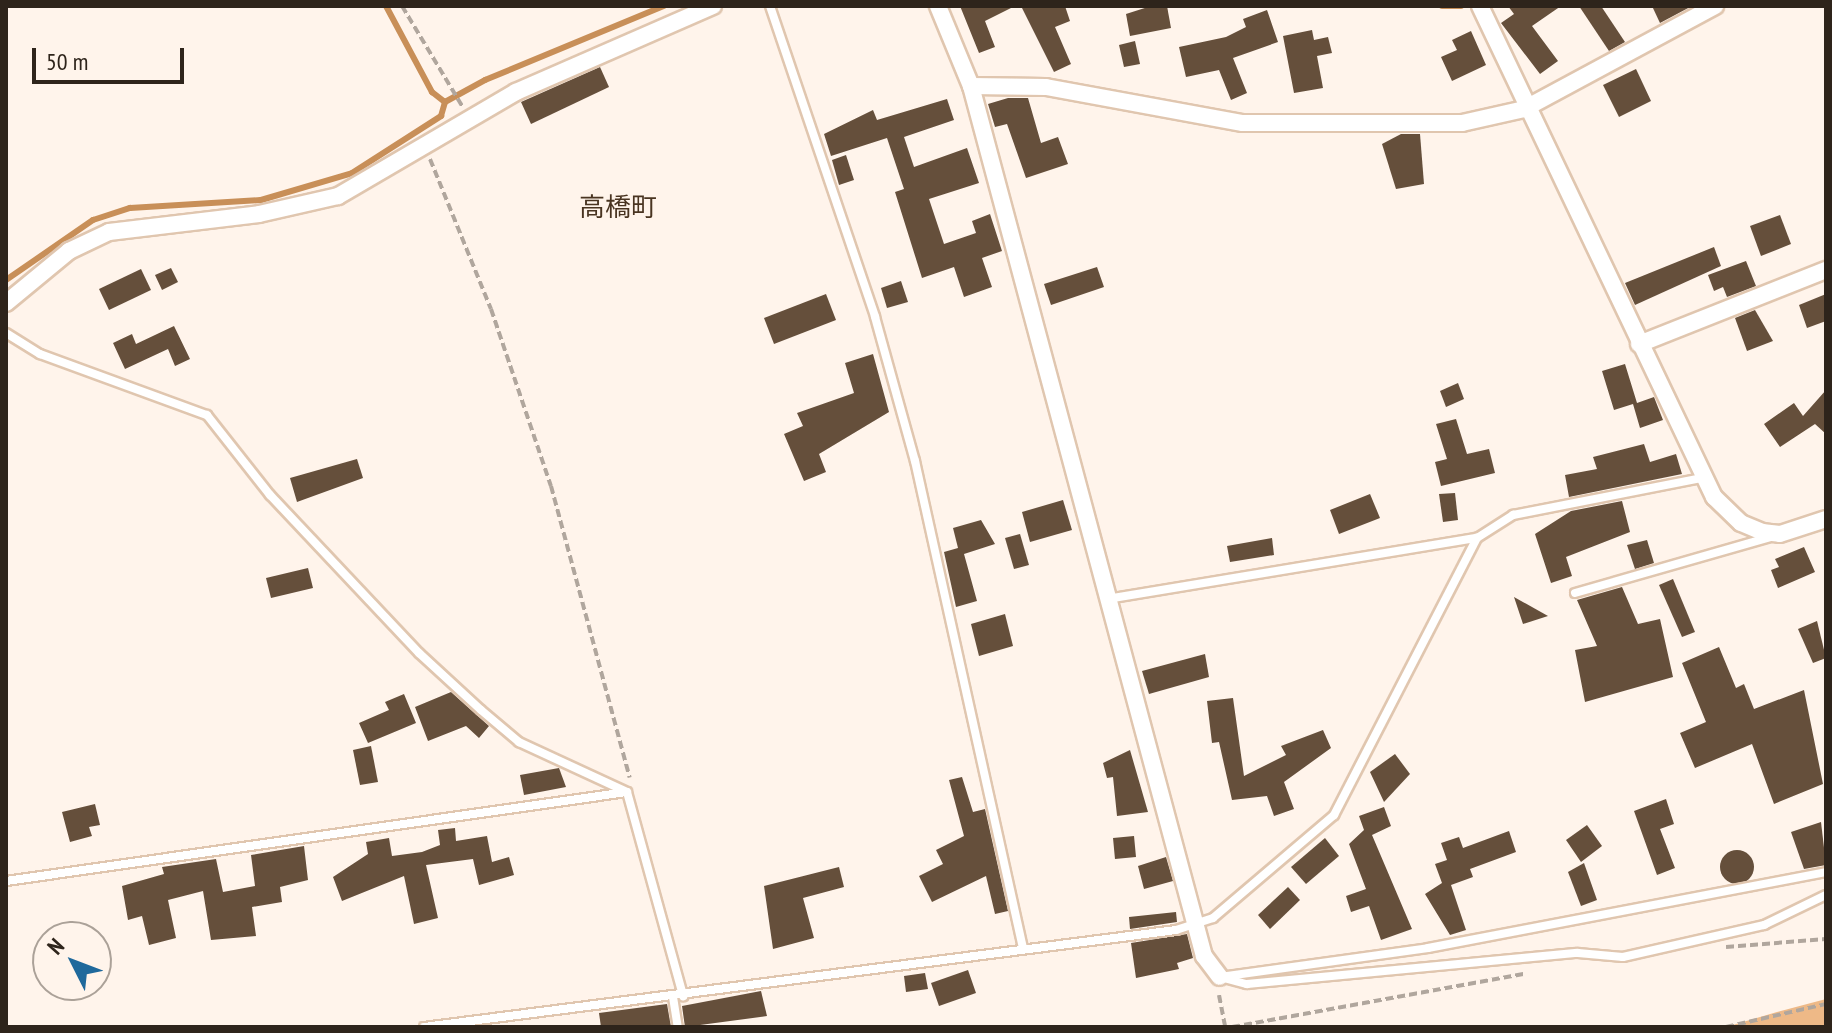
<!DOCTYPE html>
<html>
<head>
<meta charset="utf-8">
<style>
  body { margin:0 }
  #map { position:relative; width:1832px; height:1033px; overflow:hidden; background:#fff4eb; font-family:"PT Sans Narrow","Noto Sans JP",sans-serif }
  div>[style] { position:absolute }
  .green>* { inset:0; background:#eeb987 }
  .stream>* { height:6px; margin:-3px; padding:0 3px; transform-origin:3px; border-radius:3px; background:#c88f58 }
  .building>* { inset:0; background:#654f3b }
  .round { border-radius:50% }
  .path>* { height:4px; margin-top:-2px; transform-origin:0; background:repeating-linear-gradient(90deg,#b0a69d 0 8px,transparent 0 12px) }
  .roads { filter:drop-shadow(2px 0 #e0c6af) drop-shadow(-2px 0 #e0c6af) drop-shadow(0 2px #e0c6af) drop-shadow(0 -2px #e0c6af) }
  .lane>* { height:8px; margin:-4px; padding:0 4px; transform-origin:4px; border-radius:4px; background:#fff }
  .street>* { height:16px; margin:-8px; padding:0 8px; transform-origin:8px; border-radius:8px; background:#fff }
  span { translate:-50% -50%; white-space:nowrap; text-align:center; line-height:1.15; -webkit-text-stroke:8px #fff4eb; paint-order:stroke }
  .quarter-label { font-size:26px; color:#493421 }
  .frame { position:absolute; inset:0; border:8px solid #2e241b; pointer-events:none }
  .north { position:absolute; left:32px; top:921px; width:80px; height:80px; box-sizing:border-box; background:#fff4eb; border:2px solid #aba198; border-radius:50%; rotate:312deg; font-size:22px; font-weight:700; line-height:32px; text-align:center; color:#2e241b }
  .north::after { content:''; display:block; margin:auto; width:28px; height:36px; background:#1f699c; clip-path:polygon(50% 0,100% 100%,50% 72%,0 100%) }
  .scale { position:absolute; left:32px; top:48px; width:152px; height:36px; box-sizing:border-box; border:4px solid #2e241b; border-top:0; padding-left:10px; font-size:24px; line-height:28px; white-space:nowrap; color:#2e241b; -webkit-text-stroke:6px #fff4eb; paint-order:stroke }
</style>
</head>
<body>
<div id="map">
  <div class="green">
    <i style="clip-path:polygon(1826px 999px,1826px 1027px,1726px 1027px,1777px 1012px)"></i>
  </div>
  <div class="stream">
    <i style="left:386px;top:6px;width:98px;rotate:61.9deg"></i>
    <i style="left:432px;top:92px;width:16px;rotate:38deg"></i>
    <i style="left:1442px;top:6px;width:19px"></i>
    <i style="left:6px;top:280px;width:106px;rotate:-34.6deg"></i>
    <i style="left:93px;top:220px;width:39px;rotate:-18deg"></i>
    <i style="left:130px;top:208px;width:131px;rotate:-3.5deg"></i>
    <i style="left:261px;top:200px;width:95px;rotate:-16.5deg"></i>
    <i style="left:352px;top:173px;width:106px;rotate:-32.6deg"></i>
    <i style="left:441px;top:116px;width:15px;rotate:-74deg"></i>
    <i style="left:445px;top:102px;width:46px;rotate:-28.8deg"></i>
    <i style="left:485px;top:80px;width:194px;rotate:-22.5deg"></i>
  </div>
  <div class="building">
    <i style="clip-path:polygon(960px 6px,1015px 6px,985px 21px,995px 47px,979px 53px)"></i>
    <i style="clip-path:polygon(1021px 6px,1065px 6px,1070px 21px,1055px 27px,1071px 64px,1054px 72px)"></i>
    <i style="clip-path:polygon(1151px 6px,1167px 6px,1171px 28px,1130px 36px,1126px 14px)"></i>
    <i style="clip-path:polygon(1508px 6px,1561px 6px,1532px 26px,1558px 61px,1540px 74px,1501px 23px,1514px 14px)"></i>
    <i style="clip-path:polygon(1579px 6px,1601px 6px,1625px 42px,1609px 51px)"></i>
    <i style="clip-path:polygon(1652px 6px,1692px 6px,1660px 23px)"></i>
    <i style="clip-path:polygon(1267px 10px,1278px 42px,1233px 58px,1247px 93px,1231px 100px,1219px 70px,1186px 77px,1179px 47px,1226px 37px,1246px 27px,1243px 19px)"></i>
    <i style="clip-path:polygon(1312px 30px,1314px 40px,1328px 37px,1332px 53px,1317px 56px,1323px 88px,1294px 93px,1283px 36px)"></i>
    <i style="clip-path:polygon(1471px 31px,1486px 65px,1452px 81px,1441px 57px,1457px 50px,1452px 40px)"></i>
    <i style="clip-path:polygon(1135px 41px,1140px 64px,1124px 67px,1119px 45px)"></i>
    <i style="clip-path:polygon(600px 67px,609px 87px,531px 124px,521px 102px)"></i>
    <i style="clip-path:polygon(1636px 69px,1651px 101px,1619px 117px,1603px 85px)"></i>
    <i style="clip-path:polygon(1008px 98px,1028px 98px,1041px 143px,1058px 137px,1068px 164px,1026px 178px,1007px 124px,995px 127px,988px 104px)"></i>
    <i style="clip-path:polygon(947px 99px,954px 120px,904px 137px,914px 167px,967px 148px,979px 183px,929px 199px,944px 244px,976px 233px,972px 221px,990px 214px,1002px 251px,982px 258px,992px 287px,964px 297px,954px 267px,922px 278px,895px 192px,904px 189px,887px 138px,831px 156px,824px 134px,873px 110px,877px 120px)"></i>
    <i style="clip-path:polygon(1401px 134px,1420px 134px,1424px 184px,1396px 189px,1382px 144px)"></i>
    <i style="clip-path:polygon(846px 155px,854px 180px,839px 185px,832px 160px)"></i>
    <i style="clip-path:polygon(1780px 215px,1791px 244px,1761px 256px,1750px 226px)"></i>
    <i style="clip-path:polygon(1714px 247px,1721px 266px,1635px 305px,1625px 283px)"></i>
    <i style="clip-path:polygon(1746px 261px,1756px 286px,1727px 297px,1723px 287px,1714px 291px,1708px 275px)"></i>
    <i style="clip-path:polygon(1097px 267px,1104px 287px,1051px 305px,1044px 284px)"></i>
    <i style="clip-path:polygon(171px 268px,178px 282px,162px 290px,155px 275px)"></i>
    <i style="clip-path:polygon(141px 269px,151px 290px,109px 310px,99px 289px)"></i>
    <i style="clip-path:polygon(901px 281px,908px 302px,887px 308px,881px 288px)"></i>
    <i style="clip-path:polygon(826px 294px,836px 320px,774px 344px,764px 318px)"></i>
    <i style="clip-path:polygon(1826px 294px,1826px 321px,1807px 328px,1799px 305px)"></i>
    <i style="clip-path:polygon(1755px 310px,1773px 341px,1747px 351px,1735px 318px)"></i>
    <i style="clip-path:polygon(174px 326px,190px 359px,175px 366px,168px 349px,125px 369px,113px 343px,132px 334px,136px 344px)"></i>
    <i style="clip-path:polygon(873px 354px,889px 412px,819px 454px,826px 472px,804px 481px,784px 434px,803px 426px,797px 413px,854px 393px,845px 363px)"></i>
    <i style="clip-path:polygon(1625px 364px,1637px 403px,1654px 397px,1663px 420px,1640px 428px,1633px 404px,1614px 410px,1602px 371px)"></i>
    <i style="clip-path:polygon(1458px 383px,1464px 399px,1446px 407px,1440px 391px)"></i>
    <i style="clip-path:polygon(1826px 390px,1826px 434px,1815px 424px,1780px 447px,1764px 424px,1794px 403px,1803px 416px)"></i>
    <i style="clip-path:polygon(1456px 419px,1467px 454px,1489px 449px,1495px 473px,1441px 486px,1435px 462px,1447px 459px,1436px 424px)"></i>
    <i style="clip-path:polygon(1644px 444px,1650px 462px,1676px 454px,1682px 474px,1569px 497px,1565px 475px,1597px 469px,1593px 457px)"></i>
    <i style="clip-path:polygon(357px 459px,363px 478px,297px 502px,290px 478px)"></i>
    <i style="clip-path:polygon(1455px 493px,1458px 520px,1443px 522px,1439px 494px)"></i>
    <i style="clip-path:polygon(1370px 494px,1380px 518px,1339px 534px,1330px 510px)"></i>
    <i style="clip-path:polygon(1063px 500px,1072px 530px,1030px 542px,1022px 512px)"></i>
    <i style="clip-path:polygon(1622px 501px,1630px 532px,1566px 557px,1572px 576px,1551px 583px,1535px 534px,1571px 511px)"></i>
    <i style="clip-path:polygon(981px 520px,995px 544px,964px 554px,977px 601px,956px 607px,944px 552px,958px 548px,953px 528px)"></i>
    <i style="clip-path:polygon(1020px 534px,1029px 565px,1014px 569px,1005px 538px)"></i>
    <i style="clip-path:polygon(1272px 538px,1274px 555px,1230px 562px,1227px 546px)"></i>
    <i style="clip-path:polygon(1647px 540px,1654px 563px,1635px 569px,1627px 545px)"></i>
    <i style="clip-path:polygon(1804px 547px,1815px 572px,1778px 588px,1771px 570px,1779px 567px,1775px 559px)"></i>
    <i style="clip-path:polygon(308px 568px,313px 588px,271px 598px,266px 578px)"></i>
    <i style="clip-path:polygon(1673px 579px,1695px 632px,1682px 637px,1659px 585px)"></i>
    <i style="clip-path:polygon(1622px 587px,1638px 624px,1660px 619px,1673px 677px,1585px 702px,1575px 650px,1597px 646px,1577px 600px)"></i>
    <i style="clip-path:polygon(1514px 597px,1548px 616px,1523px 624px)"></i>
    <i style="clip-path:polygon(1005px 614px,1013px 646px,979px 656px,971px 624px)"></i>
    <i style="clip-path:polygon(1817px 621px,1826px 658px,1813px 663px,1798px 629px)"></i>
    <i style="clip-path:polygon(1719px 647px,1736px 688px,1744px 684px,1754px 709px,1804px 690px,1823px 784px,1774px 804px,1752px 744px,1695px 768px,1680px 733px,1706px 722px,1682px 663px)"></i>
    <i style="clip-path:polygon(1205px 654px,1209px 677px,1149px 694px,1142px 671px)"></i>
    <i style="clip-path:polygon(451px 692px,489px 726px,479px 738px,466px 726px,428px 741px,415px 707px)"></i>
    <i style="clip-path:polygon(404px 694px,416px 723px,368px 743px,359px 723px,389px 710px,385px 702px)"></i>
    <i style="clip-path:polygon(1233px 698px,1244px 776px,1286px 755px,1281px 746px,1323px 730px,1331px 748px,1284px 782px,1294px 809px,1274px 816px,1267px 796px,1232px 800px,1219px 742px,1212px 743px,1207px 701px)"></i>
    <i style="clip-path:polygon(371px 746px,378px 782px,360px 785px,353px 750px)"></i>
    <i style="clip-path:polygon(1130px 750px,1148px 812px,1117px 816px,1113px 777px,1107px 778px,1103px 763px)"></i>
    <i style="clip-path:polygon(1395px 754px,1410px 774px,1384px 802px,1370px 772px)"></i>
    <i style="clip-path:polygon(559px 768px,566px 787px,524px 795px,520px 775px)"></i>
    <i style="clip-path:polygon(962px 777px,973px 812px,985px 809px,1008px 911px,995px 914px,986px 876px,932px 902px,919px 876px,943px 864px,936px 850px,964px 836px,949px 780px)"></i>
    <i style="clip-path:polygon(1666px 799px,1674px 824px,1660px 829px,1675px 868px,1657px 875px,1634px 811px)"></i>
    <i style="clip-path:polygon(95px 804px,100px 825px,89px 827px,92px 836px,70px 842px,62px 812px)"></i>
    <i style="clip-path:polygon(1384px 807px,1391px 826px,1372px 835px,1412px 929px,1381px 940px,1369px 906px,1351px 912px,1346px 896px,1366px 889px,1349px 844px,1364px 830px,1359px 816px)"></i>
    <i style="clip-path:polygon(1821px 822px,1826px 865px,1804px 869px,1791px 832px)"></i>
    <i style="clip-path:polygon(1587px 825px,1602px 846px,1581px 862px,1566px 840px)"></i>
    <i style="clip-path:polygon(455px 828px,456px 841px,487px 836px,492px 862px,509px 857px,514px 875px,479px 885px,473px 859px,426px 865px,438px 918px,414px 924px,404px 876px,342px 901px,333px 877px,368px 854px,366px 842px,389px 838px,392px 856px,422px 852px,440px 845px,438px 830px)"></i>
    <i style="clip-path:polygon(1509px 831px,1516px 852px,1470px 869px,1473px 877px,1451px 885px,1466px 930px,1450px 935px,1425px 894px,1442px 883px,1435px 864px,1447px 860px,1441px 843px,1459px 837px,1463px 848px)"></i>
    <i style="clip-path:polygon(1134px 836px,1136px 857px,1115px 859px,1113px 838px)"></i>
    <i style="clip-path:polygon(1325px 838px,1339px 856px,1306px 884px,1291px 867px)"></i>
    <i style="clip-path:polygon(304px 846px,308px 880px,280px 887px,282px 902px,252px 907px,256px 936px,211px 940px,203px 891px,168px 900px,176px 938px,149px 945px,142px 916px,128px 920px,122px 886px,164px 874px,162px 867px,216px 859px,223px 892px,255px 886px,251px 855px)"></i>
    <i class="round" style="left:1720px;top:850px;width:34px;height:34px"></i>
    <i style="clip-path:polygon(1166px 857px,1173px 881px,1144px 889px,1138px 866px)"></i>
    <i style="clip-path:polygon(1584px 863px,1597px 900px,1581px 906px,1568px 872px)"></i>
    <i style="clip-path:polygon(839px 867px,844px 887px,803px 898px,814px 938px,773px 949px,764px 886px)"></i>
    <i style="clip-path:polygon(1288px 887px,1300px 900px,1270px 929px,1258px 915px)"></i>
    <i style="clip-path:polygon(1176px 912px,1177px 922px,1130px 929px,1129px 917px)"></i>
    <i style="clip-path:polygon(1187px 934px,1193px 958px,1177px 963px,1179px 969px,1136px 978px,1131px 943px)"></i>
    <i style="clip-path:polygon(968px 970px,976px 993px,939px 1006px,931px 983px)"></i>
    <i style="clip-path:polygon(925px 973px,928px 989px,906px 992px,904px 976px)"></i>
    <i style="clip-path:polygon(761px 991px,767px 1016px,685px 1027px,682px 1006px)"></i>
    <i style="clip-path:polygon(667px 1004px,671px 1027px,601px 1027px,599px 1013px)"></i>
  </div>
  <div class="path">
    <i style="left:402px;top:6px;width:117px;rotate:59deg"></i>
    <i style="left:430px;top:159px;width:162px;rotate:67.9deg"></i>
    <i style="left:491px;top:309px;width:187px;rotate:71.3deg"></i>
    <i style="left:551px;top:486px;width:302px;rotate:74.9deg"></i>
    <i style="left:1726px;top:947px;width:100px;rotate:-4.6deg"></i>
    <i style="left:1219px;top:995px;width:33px;rotate:79deg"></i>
    <i style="left:1232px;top:1027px;width:296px;rotate:-10.3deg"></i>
    <i style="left:1726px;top:1027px;width:103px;rotate:-13deg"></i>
  </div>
  <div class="roads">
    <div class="lane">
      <i style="left:770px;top:6px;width:328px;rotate:71.3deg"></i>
      <i style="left:875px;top:317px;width:149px;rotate:74.5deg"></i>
      <i style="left:915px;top:461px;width:499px;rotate:77.5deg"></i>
      <i style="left:6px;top:333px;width:40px;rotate:32deg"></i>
      <i style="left:40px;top:354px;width:178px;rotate:20.1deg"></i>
      <i style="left:207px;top:415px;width:102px;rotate:51.8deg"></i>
      <i style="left:270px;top:495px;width:217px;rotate:46.7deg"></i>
      <i style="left:419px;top:653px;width:84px;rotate:42.6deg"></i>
      <i style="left:481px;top:710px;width:50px;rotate:40.1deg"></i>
      <i style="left:519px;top:742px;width:119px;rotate:24.8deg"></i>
      <i style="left:627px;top:792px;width:212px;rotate:74.6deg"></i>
      <i style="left:1575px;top:593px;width:203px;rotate:-16deg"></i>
      <i style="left:1107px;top:599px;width:375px;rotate:-9.4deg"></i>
      <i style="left:6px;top:881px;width:627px;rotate:-8.16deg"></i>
      <i style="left:1220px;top:977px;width:28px;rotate:15deg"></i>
      <i style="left:1247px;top:984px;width:332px;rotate:-5.4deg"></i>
      <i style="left:1578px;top:953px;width:45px;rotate:5.1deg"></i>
      <i style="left:1623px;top:957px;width:145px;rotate:-12.8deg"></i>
      <i style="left:1764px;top:925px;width:69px;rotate:-25.8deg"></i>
      <i style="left:1220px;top:977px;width:210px;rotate:-7.9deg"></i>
      <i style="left:1428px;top:948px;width:405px;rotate:-10.8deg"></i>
      <i style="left:673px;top:997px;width:30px;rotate:81deg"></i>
      <i style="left:424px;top:1027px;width:758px;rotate:-7.35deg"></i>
      <i style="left:1176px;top:930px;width:39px;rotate:-18deg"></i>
      <i style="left:1213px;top:918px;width:159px;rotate:-40.4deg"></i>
      <i style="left:1334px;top:815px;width:312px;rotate:-62.7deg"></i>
      <i style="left:1477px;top:538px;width:43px;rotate:-32.6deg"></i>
      <i style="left:1513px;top:515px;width:193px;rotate:-11.1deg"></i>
    </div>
    <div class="street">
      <i style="left:938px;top:6px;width:87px;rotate:67.6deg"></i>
      <i style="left:971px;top:86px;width:901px;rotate:75.01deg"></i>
      <i style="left:1204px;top:956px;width:26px;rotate:53deg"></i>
      <i style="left:1480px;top:6px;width:544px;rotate:64.52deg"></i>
      <i style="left:1714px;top:497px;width:37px;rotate:44deg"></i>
      <i style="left:1741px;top:523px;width:23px;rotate:23deg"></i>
      <i style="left:1762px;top:532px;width:18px;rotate:6deg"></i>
      <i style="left:1780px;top:534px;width:48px;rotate:-18.1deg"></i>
      <i style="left:971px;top:86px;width:75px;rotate:0.8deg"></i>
      <i style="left:1046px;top:87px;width:200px;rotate:10.4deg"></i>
      <i style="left:1243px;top:123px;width:219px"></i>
      <i style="left:1462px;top:123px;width:64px;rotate:-12.7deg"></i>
      <i style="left:1524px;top:109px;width:217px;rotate:-28.3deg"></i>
      <i style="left:6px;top:303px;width:82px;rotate:-39.5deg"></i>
      <i style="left:69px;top:251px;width:44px;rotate:-25.4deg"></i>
      <i style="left:109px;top:232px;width:151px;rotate:-6.8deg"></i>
      <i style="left:259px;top:214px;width:81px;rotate:-12.8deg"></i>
      <i style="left:338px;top:196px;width:206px;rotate:-30.3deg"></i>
      <i style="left:516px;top:92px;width:215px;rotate:-23.6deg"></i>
      <i style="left:1639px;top:344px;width:201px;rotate:-21.6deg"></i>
    </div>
  </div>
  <div class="quarter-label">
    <span style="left:618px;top:207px">高橋町</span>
  </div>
  <div class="frame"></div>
  <div class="north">N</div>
  <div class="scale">50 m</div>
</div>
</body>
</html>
